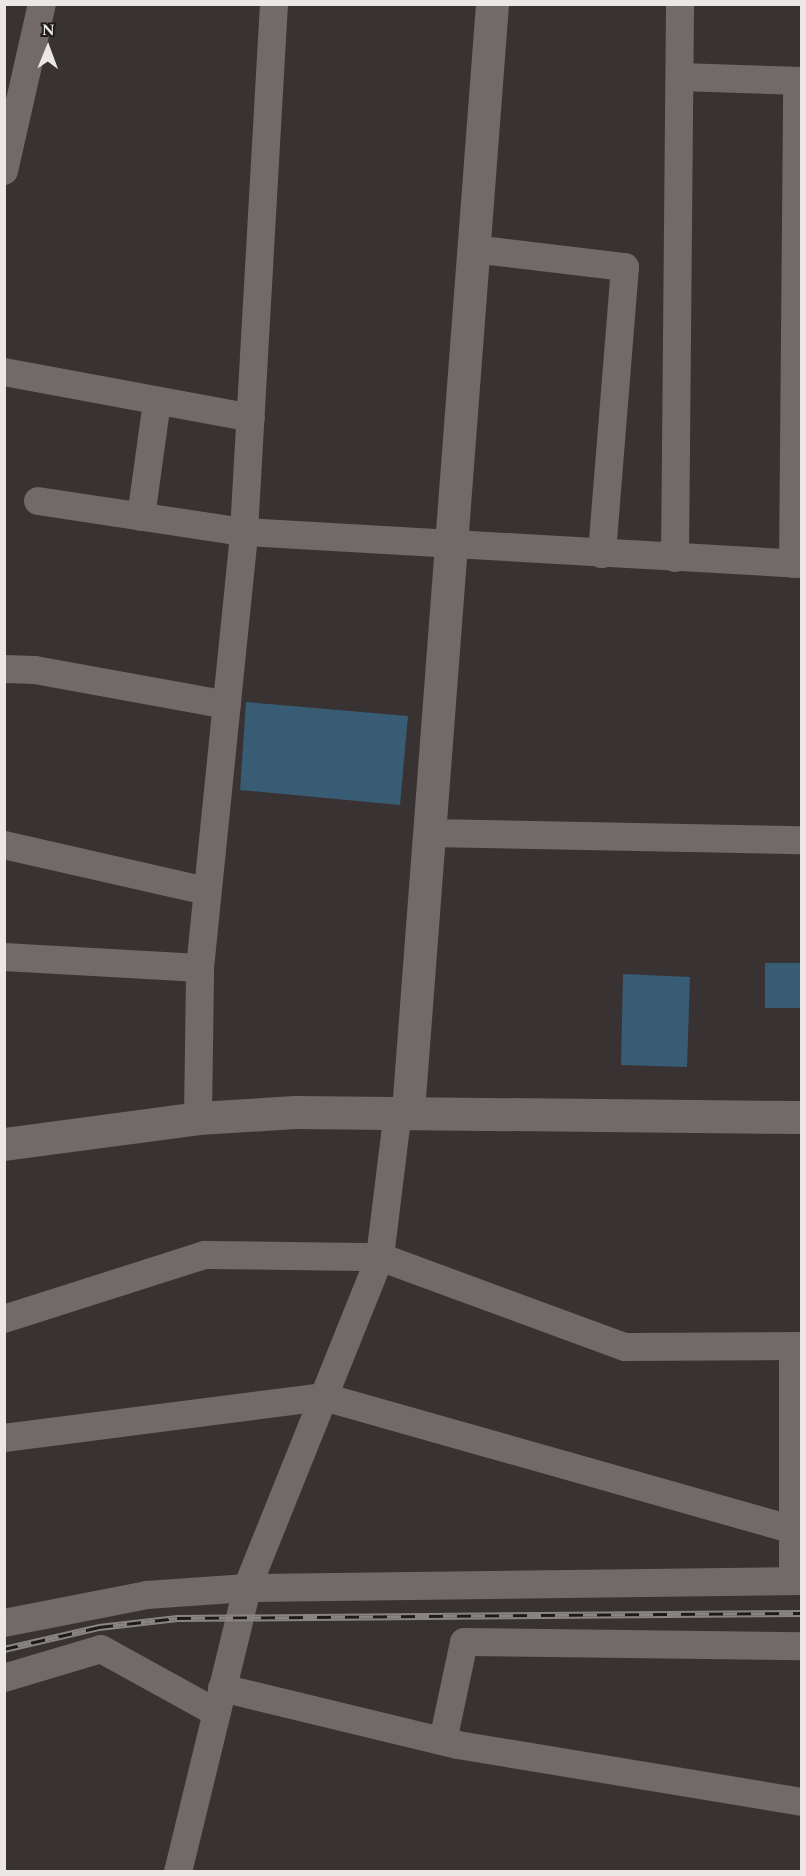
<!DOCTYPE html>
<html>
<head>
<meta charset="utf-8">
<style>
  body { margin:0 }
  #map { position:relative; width:806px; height:1876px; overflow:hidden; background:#383232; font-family:Spectral,serif }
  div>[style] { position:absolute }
  .building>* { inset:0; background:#375c73 }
  .minor>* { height:28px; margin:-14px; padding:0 14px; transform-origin:14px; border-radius:14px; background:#71696a }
  .tertiary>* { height:33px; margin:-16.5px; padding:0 16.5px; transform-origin:16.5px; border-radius:16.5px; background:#71696a }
  .rail>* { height:7px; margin-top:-3.5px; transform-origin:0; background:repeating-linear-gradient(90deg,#1d1a1a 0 14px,#8a8585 0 28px); box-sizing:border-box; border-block:2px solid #8a8585 }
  span { translate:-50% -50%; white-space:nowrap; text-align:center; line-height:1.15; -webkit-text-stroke:4.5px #1d1a1a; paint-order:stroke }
  .frame { position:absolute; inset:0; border:6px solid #ebe7e7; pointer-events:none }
  .north { position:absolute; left:18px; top:18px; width:60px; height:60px; -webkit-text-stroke:4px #1d1a1a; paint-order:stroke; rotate:1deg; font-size:16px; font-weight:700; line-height:24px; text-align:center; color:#ebe7e7 }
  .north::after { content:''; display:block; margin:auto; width:21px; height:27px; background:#ebe7e7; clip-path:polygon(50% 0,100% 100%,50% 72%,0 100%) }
</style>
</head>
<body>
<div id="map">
  <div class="building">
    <i style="clip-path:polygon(246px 702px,408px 716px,400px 805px,240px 790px)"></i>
    <i style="clip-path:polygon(765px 963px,802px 963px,802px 1008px,765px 1008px)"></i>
    <i style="clip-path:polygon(623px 974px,690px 977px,687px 1067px,621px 1065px)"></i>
  </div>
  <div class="minor">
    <i style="left:680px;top:77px;width:122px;rotate:1.9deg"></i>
    <i style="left:4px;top:171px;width:171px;rotate:-77.2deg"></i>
    <i style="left:473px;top:249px;width:153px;rotate:6.8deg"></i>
    <i style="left:625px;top:267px;width:288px;rotate:94.6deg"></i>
    <i style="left:4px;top:372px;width:251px;rotate:10.5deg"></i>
    <i style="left:38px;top:501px;width:208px;rotate:8.6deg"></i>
    <i style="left:244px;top:532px;width:559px;rotate:3.28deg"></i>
    <i style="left:141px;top:517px;width:117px;rotate:-82.1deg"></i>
    <i style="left:675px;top:558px;width:554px;rotate:-89.48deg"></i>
    <i style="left:793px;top:564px;width:483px;rotate:-89.5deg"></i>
    <i style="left:4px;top:669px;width:31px;rotate:2deg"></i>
    <i style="left:35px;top:670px;width:195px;rotate:10.3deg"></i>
    <i style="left:429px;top:833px;width:373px;rotate:1.1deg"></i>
    <i style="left:4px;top:845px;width:208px;rotate:12.8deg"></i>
    <i style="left:4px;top:957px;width:196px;rotate:3.2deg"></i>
    <i style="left:198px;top:1118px;width:150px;rotate:-89.2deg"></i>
    <i style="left:200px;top:968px;width:438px;rotate:-84.2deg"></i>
    <i style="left:244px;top:532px;width:529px;rotate:-86.75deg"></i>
    <i style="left:4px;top:1319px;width:211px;rotate:-17.7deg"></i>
    <i style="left:205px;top:1255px;width:175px;rotate:0.7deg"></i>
    <i style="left:380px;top:1257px;width:261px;rotate:20.2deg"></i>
    <i style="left:625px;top:1347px;width:177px;rotate:-0.3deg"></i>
    <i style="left:793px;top:1346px;width:235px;rotate:90deg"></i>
    <i style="left:4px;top:1438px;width:323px;rotate:-7.3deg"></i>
    <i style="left:324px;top:1397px;width:486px;rotate:15.8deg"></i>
    <i style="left:4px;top:1623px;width:146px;rotate:-11.1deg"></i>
    <i style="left:147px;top:1595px;width:100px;rotate:-4deg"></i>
    <i style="left:247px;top:1588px;width:555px;rotate:-0.72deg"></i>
    <i style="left:4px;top:1678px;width:101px;rotate:-16.6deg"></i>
    <i style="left:101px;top:1649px;width:132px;rotate:28.9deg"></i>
    <i style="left:222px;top:1688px;width:243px;rotate:13.6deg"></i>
    <i style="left:458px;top:1745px;width:349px;rotate:9.4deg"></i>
    <i style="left:443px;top:1741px;width:101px;rotate:-78deg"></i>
    <i style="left:464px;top:1642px;width:338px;rotate:0.7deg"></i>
    <i style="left:178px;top:1872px;width:292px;rotate:-76.3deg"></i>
    <i style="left:247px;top:1588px;width:357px;rotate:-68.1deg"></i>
    <i style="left:380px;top:1257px;width:147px;rotate:-83deg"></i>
  </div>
  <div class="tertiary">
    <i style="left:408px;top:1111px;width:1110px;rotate:-85.66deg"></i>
    <i style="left:4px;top:1144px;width:196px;rotate:-7.6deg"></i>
    <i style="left:198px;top:1118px;width:97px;rotate:-3.5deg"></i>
    <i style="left:295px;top:1112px;width:507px;rotate:0.57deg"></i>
  </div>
  <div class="rail">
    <i style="left:4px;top:1649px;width:98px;rotate:-13deg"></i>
    <i style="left:99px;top:1627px;width:79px;rotate:-6.6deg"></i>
    <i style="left:177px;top:1618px;width:625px;rotate:-0.46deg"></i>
  </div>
  <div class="frame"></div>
  <div class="north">N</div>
</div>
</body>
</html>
